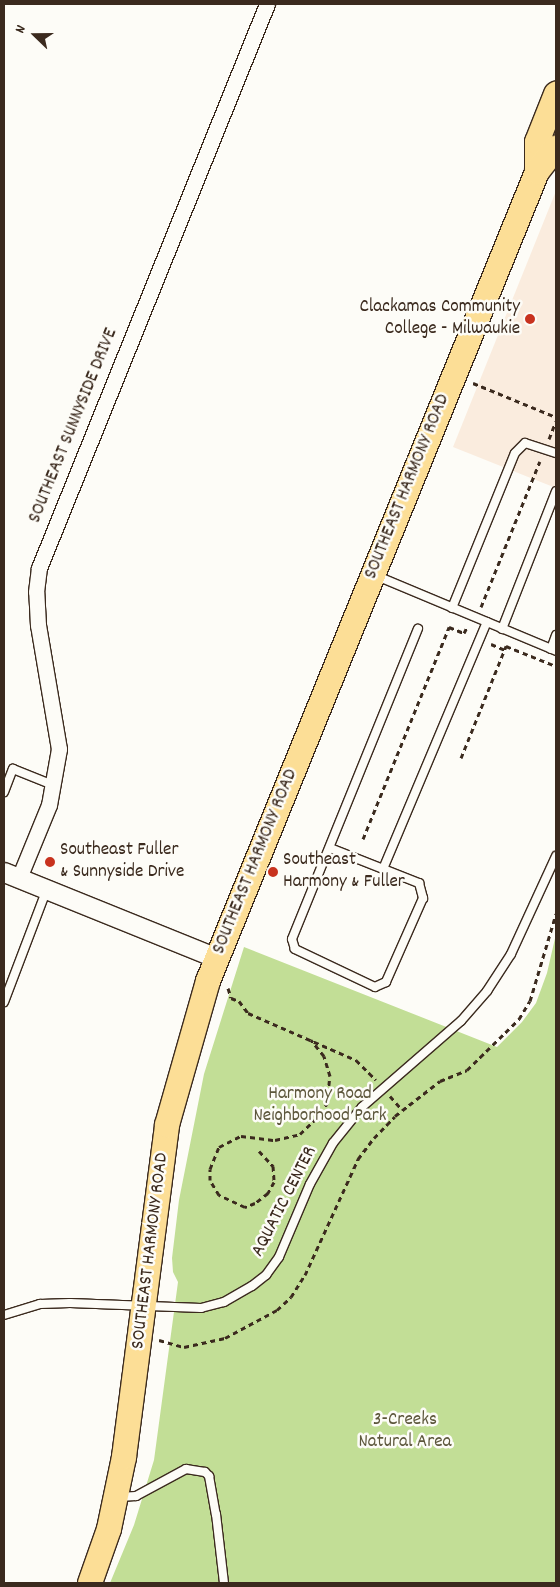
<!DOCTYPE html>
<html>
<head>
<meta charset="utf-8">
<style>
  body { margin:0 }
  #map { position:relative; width:560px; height:1587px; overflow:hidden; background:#fdfcf7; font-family:Dekko,sans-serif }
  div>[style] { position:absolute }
  .built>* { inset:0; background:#faecde }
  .green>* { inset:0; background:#c2de96 }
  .path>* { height:3px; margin-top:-1.5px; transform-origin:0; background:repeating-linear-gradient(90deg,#3b2a1e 0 5px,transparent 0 9px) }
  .roads { filter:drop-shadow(1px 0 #3b2a1e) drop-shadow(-1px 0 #3b2a1e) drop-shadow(0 1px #3b2a1e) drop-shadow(0 -1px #3b2a1e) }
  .service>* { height:8px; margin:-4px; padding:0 4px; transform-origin:4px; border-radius:4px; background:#fdfcf7 }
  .minor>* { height:15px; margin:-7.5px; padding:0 7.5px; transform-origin:7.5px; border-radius:7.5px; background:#fdfcf7 }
  .tertiary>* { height:19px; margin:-9.5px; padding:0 9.5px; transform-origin:9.5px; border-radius:9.5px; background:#fdfcf7 }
  .primary>* { height:24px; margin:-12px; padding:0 12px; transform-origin:12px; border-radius:12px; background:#fcde96 }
  .dots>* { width:14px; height:14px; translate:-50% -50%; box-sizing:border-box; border:2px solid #fdfcf7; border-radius:50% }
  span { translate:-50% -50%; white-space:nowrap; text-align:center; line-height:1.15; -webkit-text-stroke:5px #fdfcf7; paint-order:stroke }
  .poi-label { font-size:19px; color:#3b2a1e }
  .right { translate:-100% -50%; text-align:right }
  .left { translate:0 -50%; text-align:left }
  .street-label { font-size:19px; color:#3b2a1e }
  .park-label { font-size:19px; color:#5d573c }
  .frame { position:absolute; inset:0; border:5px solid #3b2a1e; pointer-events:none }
  .north { position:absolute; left:10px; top:10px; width:50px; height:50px; -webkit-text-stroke:4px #fdfcf7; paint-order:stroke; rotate:292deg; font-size:14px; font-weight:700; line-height:20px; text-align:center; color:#3b2a1e }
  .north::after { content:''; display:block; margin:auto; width:18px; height:22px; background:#3b2a1e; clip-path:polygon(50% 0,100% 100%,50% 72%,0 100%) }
</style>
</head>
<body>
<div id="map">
  <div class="built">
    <i style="clip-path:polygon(556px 191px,556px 488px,453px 447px)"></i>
  </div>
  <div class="green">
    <i style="clip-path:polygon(556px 934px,556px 1583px,110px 1583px,134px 1525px,154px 1460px,178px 1282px,173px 1272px,172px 1258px,179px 1200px,204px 1074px,244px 947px,497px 1047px,522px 1022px,536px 1003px,547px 973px)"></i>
  </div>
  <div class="path">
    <i style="left:473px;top:383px;width:90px;rotate:22.3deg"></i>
    <i style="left:549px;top:439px;width:19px;rotate:-69deg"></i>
    <i style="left:481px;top:607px;width:157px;rotate:-68deg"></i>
    <i style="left:491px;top:644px;width:15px;rotate:23deg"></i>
    <i style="left:461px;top:758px;width:121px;rotate:-68.1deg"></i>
    <i style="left:506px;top:646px;width:54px;rotate:21.8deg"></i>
    <i style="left:363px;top:839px;width:229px;rotate:-67.9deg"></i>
    <i style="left:449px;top:627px;width:16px;rotate:22deg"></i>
    <i style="left:464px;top:633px;width:7px;rotate:-63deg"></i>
    <i style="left:228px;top:988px;width:10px;rotate:73deg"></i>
    <i style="left:231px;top:998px;width:9px;rotate:21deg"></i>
    <i style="left:239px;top:1001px;width:15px;rotate:53deg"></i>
    <i style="left:248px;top:1013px;width:118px;rotate:23.5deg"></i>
    <i style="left:356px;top:1060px;width:28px;rotate:45deg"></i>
    <i style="left:390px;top:1096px;width:18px;rotate:49deg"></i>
    <i style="left:259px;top:1151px;width:21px;rotate:47deg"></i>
    <i style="left:273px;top:1166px;width:16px;rotate:86deg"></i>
    <i style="left:274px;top:1182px;width:13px;rotate:119deg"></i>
    <i style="left:268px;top:1193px;width:16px;rotate:142deg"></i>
    <i style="left:255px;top:1203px;width:11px;rotate:158deg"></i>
    <i style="left:245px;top:1207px;width:29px;rotate:-155deg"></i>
    <i style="left:219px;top:1195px;width:17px;rotate:-121deg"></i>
    <i style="left:210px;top:1180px;width:11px;rotate:-90deg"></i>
    <i style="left:210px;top:1169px;width:24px;rotate:-68deg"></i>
    <i style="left:219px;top:1147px;width:25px;rotate:-27deg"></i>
    <i style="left:241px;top:1136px;width:34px;rotate:7deg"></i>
    <i style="left:275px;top:1140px;width:26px;rotate:-13deg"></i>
    <i style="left:300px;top:1134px;width:29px;rotate:-44deg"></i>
    <i style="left:321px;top:1114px;width:13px;rotate:-61deg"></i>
    <i style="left:327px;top:1103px;width:27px;rotate:-84deg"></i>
    <i style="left:330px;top:1076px;width:21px;rotate:-107deg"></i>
    <i style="left:324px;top:1056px;width:21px;rotate:-129deg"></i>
    <i style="left:159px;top:1340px;width:26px;rotate:16deg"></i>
    <i style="left:184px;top:1347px;width:42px;rotate:-12.4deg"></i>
    <i style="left:225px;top:1338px;width:59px;rotate:-28.3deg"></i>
    <i style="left:277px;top:1310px;width:19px;rotate:-43deg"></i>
    <i style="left:291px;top:1297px;width:26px;rotate:-58deg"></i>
    <i style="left:305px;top:1275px;width:128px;rotate:-65.4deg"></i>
    <i style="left:358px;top:1159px;width:26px;rotate:-53deg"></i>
    <i style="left:374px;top:1138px;width:30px;rotate:-46deg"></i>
    <i style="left:395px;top:1116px;width:57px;rotate:-37.9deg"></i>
    <i style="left:440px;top:1081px;width:29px;rotate:-22deg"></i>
    <i style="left:467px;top:1070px;width:73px;rotate:-44.4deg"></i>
    <i style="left:519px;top:1019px;width:21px;rotate:-59deg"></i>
    <i style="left:530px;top:1001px;width:91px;rotate:-73.4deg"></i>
  </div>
  <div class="roads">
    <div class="service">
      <i style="left:377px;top:576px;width:194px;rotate:22.7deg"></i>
      <i style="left:452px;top:608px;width:167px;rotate:-67.9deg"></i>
      <i style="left:515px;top:453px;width:14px;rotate:-45deg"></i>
      <i style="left:525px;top:443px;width:33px;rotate:18deg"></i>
      <i style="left:502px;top:629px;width:148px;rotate:-68.6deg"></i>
      <i style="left:551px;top:649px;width:15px;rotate:-70deg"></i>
      <i style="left:4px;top:792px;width:25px;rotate:-69deg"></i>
      <i style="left:13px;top:769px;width:43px;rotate:21.8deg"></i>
      <i style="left:330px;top:848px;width:96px;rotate:21.5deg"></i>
      <i style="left:419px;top:883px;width:16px;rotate:75deg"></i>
      <i style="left:423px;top:898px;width:92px;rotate:113.8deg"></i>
      <i style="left:386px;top:982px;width:12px;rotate:156deg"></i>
      <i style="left:375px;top:987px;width:89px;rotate:-154.6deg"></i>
      <i style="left:295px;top:949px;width:10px;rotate:-107deg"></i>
      <i style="left:292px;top:939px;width:335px;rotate:-67.9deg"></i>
      <i style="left:383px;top:869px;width:268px;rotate:-67.2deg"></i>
      <i style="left:4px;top:1002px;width:121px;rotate:-69.2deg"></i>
      <i style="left:4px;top:1315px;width:38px;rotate:-17deg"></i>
      <i style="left:40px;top:1304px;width:30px;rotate:-2deg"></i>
      <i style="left:70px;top:1303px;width:131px;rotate:2.2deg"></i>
      <i style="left:201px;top:1308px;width:24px;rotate:-15deg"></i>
      <i style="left:224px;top:1302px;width:32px;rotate:-30deg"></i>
      <i style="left:252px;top:1286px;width:18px;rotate:-38deg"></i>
      <i style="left:266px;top:1275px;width:22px;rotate:-54deg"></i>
      <i style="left:279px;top:1257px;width:79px;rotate:-67deg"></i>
      <i style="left:310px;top:1184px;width:47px;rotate:-60.7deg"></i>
      <i style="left:333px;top:1143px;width:46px;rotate:-51.1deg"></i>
      <i style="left:362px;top:1107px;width:131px;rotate:-41deg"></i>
      <i style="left:461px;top:1021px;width:40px;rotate:-49deg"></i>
      <i style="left:487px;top:991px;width:44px;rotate:-57deg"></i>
      <i style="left:511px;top:954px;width:108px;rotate:-65.3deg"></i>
      <i style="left:119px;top:1497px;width:17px;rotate:-3deg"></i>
      <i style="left:136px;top:1496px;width:57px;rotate:-28.4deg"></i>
      <i style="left:186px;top:1469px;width:19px;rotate:9deg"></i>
      <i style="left:205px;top:1472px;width:6px;rotate:45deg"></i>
      <i style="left:209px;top:1476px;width:39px;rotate:80deg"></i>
      <i style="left:216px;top:1514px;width:69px;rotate:83.4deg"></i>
    </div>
    <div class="minor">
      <i style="left:19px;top:878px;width:79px;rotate:-67.7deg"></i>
      <i style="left:49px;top:805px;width:57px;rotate:-79.9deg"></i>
      <i style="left:59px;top:749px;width:126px;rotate:-99.6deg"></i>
      <i style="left:38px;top:625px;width:33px;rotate:-93deg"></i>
      <i style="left:36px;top:592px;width:24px;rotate:-83deg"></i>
      <i style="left:39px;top:568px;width:608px;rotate:-67.99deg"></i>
    </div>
    <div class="tertiary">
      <i style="left:4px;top:872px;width:230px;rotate:22deg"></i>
    </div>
    <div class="primary">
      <i style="left:537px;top:172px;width:30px;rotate:-90deg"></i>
      <i style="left:537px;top:142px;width:52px;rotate:-68.4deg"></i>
      <i style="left:90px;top:1583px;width:57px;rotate:-70.6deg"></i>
      <i style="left:109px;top:1529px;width:74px;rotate:-78.2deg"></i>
      <i style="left:124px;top:1457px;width:335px;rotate:-82.6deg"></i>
      <i style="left:167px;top:1125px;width:150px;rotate:-74.1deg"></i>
      <i style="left:208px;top:981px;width:873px;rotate:-67.87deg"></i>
      <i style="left:537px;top:172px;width:31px;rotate:-52deg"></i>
    </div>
  </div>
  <div class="dots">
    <i style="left:530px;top:319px;background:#c8321e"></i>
    <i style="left:50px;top:862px;background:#c8321e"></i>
    <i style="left:273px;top:872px;background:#c8321e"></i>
  </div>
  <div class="poi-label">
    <span class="right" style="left:520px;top:319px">Clackamas Community<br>College - Milwaukie</span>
    <span class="left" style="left:60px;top:862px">Southeast Fuller<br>&amp; Sunnyside Drive</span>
    <span class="left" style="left:283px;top:872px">Southeast<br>Harmony &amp; Fuller</span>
  </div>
  <div class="street-label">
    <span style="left:74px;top:426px;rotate:-68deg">SOUTHEAST SUNNYSIDE DRIVE</span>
    <span style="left:408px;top:487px;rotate:-68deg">SOUTHEAST HARMONY ROAD</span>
    <span style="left:256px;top:862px;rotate:-68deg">SOUTHEAST HARMONY ROAD</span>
    <span style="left:285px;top:1202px;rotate:-63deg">AQUATIC CENTER</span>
    <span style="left:151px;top:1251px;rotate:-83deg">SOUTHEAST HARMONY ROAD</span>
  </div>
  <div class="park-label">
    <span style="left:320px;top:1106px">Harmony Road<br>Neighborhood Park</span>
    <span style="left:405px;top:1432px">3-Creeks<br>Natural Area</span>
  </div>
  <div class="frame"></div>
  <div class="north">N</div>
</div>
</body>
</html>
